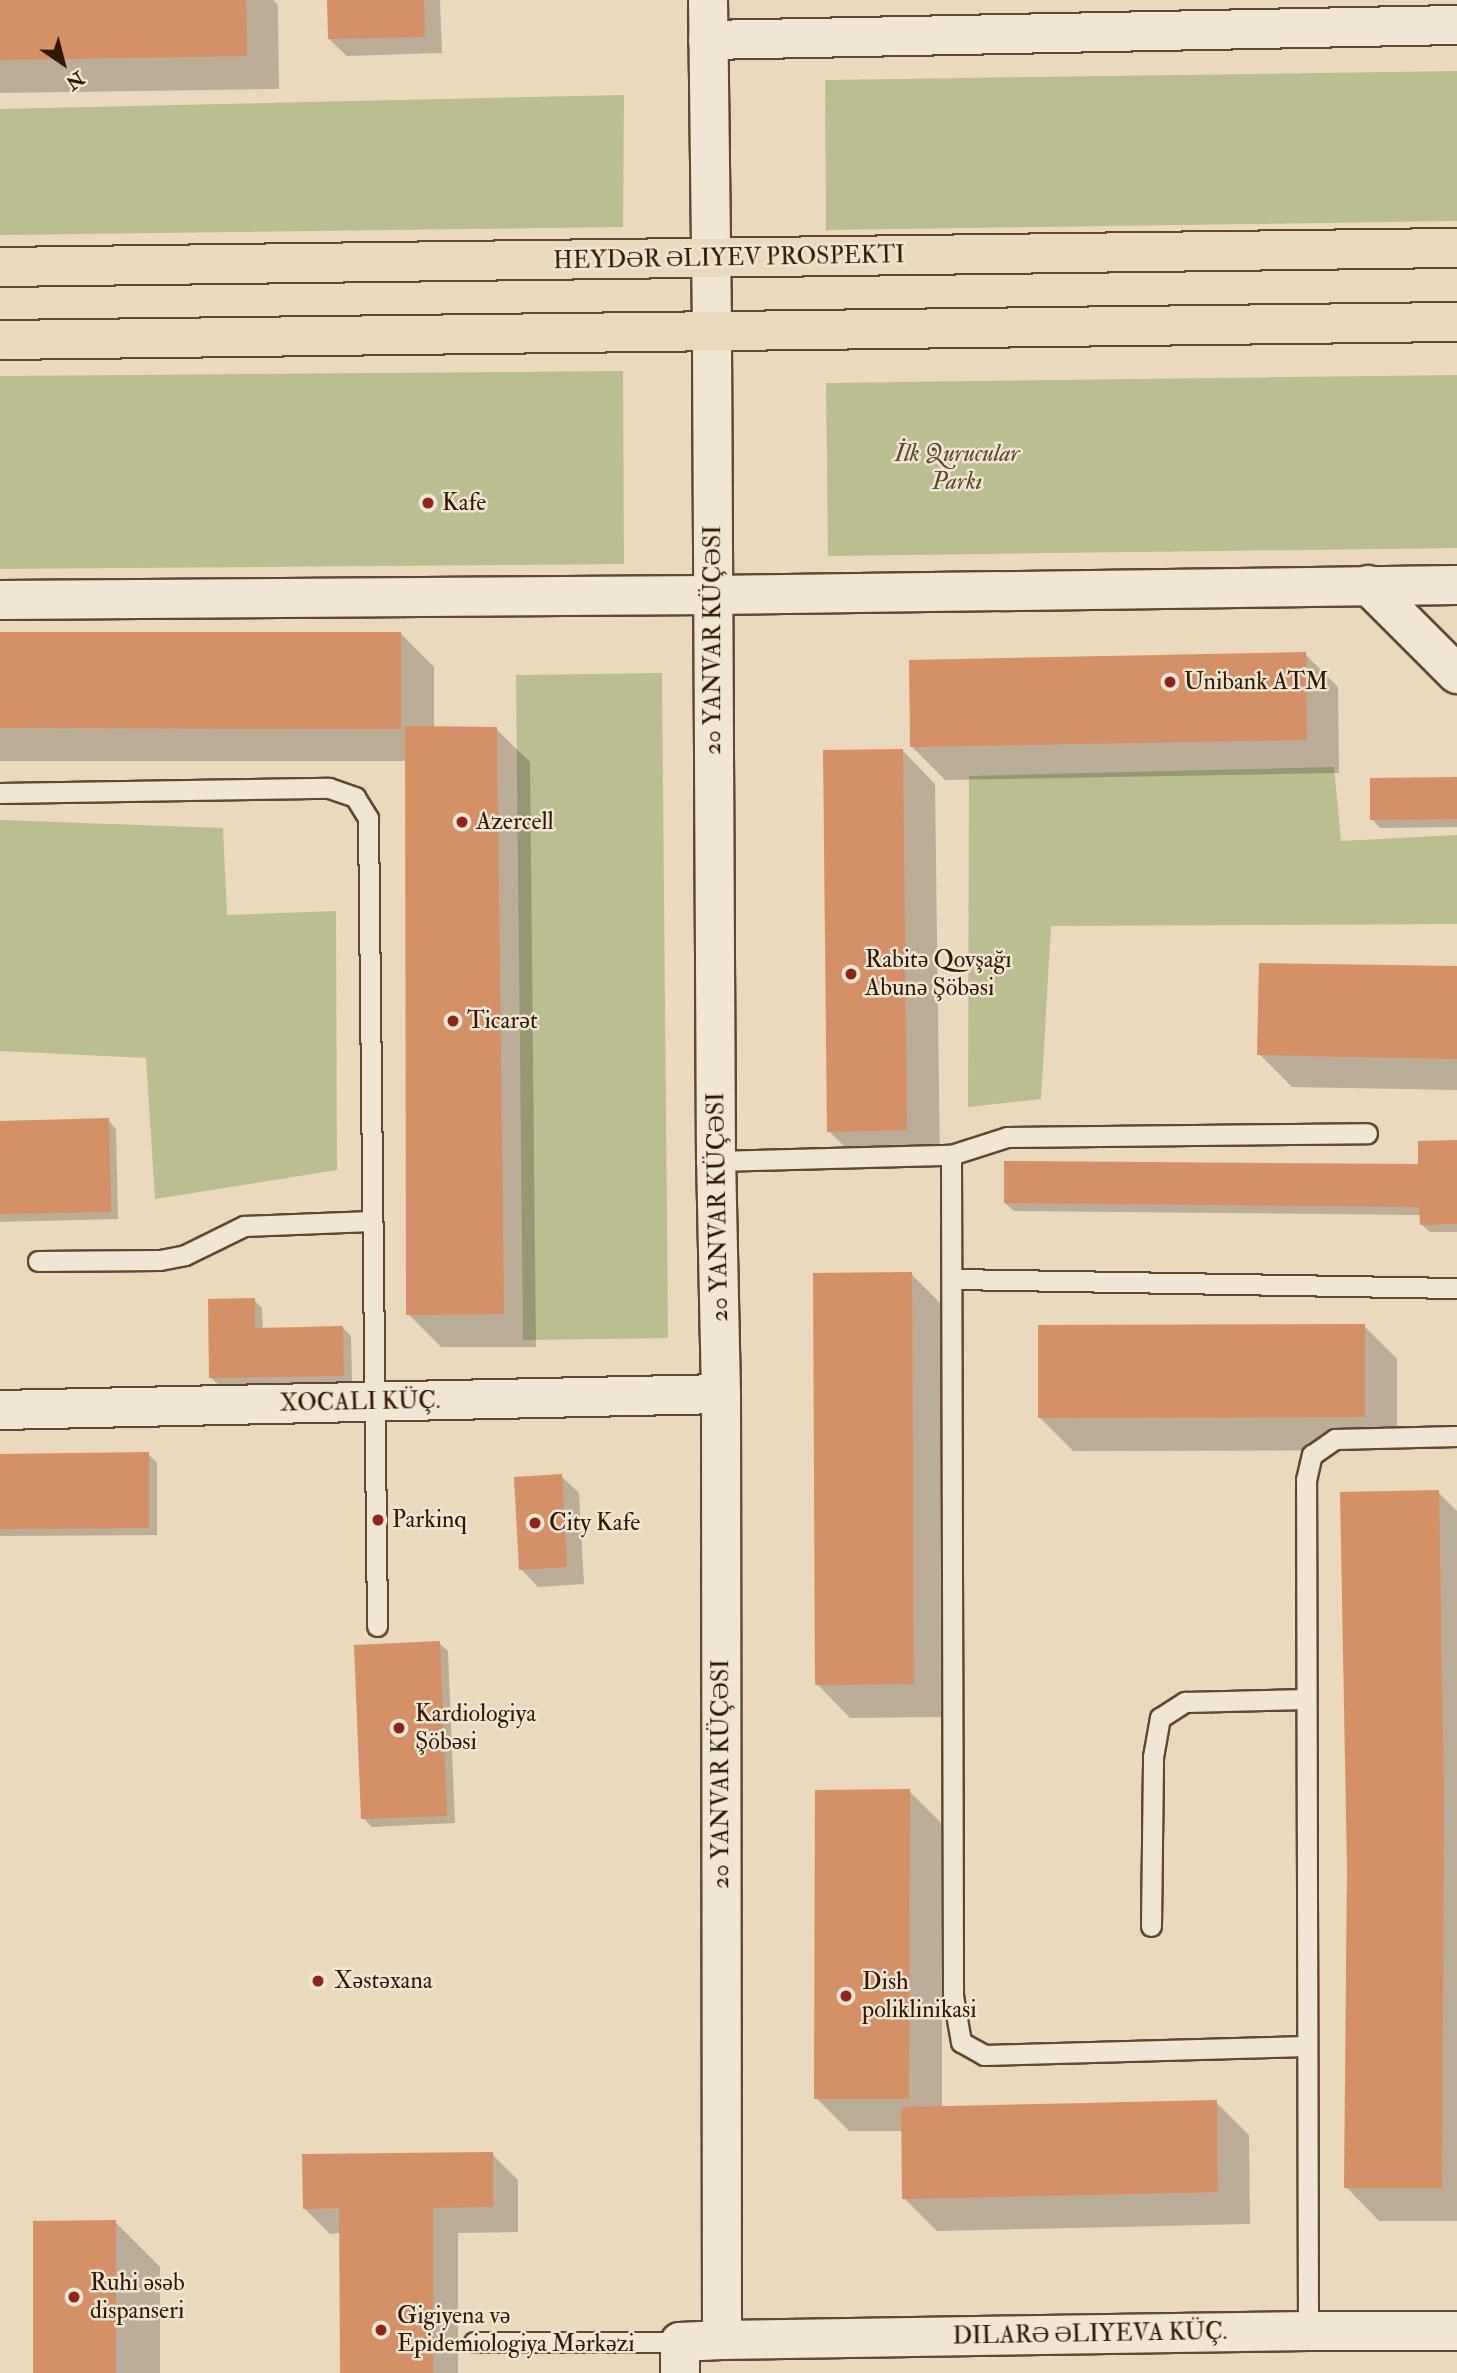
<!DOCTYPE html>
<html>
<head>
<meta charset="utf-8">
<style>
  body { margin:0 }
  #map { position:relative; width:1457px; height:2373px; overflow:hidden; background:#ead9bd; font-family:"IM FELL Double Pica",serif }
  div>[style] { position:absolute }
  .green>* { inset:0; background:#bbbe8e }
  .shadow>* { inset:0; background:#0003 }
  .building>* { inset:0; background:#d49066 }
  .roads { filter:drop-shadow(2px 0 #61482f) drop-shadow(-2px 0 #61482f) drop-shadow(0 2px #61482f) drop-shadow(0 -2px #61482f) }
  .service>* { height:19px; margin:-9.5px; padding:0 9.5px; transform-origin:9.5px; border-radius:9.5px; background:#f1e6d4 }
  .minor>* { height:38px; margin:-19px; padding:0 19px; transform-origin:19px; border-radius:19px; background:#f1e6d4 }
  .secondary>* { height:38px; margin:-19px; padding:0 19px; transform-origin:19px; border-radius:19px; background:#f1e6d4 }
  .primary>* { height:38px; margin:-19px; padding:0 19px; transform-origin:19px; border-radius:19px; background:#ead9bd }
  .dots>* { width:19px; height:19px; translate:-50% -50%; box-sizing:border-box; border:4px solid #f1e6d4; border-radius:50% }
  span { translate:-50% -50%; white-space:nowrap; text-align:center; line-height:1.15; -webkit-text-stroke:5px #f1e6d4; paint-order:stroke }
  .street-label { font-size:24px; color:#331800 }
  .park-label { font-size:24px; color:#5c4a2b; font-style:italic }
  .poi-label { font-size:24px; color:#331800 }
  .left { translate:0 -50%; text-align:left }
  .north { position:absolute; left:28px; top:28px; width:70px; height:70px; -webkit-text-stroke:5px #f1e6d4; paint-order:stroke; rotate:145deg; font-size:19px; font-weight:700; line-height:28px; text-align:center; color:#331800 }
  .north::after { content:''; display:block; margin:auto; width:24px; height:32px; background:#331800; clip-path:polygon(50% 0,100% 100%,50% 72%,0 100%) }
</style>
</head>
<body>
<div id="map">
  <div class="green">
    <i style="clip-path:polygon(1457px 71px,1457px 221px,826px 230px,825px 80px)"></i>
    <i style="clip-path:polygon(624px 95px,623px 227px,0 235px,0 109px)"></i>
    <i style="clip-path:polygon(623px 371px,624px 564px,0 569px,0 376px)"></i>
    <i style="clip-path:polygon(1457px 375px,1457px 548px,828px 556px,826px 383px)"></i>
    <i style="clip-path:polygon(662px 673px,668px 1338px,523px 1340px,516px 675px)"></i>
    <i style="clip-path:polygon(1334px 767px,1341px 841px,1457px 835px,1457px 924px,1051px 926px,1041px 1099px,968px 1107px,969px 776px)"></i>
    <i style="clip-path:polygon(0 820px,223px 828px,227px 915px,336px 911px,337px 1170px,155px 1199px,146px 1058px,0 1051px)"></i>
  </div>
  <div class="shadow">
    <i style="clip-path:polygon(0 0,273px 0,278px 5px,279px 89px,0 93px)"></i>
    <i style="clip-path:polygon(328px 0,440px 0,442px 53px,347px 56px,329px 39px)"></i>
    <i style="clip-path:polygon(0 634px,401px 634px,434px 667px,434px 728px,496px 729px,530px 762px,536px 1347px,441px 1347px,408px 1314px,407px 761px,0 761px)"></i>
    <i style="clip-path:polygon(1305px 654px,1338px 687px,1339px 773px,945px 780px,912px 747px)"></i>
    <i style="clip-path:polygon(902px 750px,935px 784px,940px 1163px,862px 1164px,829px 1131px)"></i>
    <i style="clip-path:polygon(1457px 778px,1457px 827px,1380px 828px,1372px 819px)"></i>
    <i style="clip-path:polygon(1457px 968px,1457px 1090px,1292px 1087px,1259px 1054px)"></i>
    <i style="clip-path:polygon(108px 1120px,116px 1129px,118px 1219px,0 1222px,0 1123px)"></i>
    <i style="clip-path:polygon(1457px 1143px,1457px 1232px,1430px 1232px,1421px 1224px,1421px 1215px,1014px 1211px,1005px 1203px,1420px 1166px)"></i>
    <i style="clip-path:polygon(911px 1274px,944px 1307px,947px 1717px,850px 1718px,817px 1684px)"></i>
    <i style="clip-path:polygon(254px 1300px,262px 1308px,263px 1329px,343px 1328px,351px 1336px,352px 1384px,220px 1386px,211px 1378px)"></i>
    <i style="clip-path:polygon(1364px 1326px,1397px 1359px,1397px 1450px,1073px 1451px,1039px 1417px)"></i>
    <i style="clip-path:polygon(148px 1454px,157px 1463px,157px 1535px,0 1536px,0 1455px)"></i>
    <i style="clip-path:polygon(561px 1476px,579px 1493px,584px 1584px,538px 1587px,521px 1569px)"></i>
    <i style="clip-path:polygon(1438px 1492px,1457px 1511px,1457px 2221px,1379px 2221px,1346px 2187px)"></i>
    <i style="clip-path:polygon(439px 1643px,448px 1651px,455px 1823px,372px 1827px,363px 1818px)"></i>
    <i style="clip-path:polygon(909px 1791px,942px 1824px,942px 2108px,1216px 2102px,1249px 2135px,1250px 2224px,937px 2231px,904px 2198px,903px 2131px,849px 2131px,816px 2098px)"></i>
    <i style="clip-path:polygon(492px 2154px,518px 2180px,518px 2232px,458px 2233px,458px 2373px,341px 2373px,341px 2233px,330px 2234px,304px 2208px)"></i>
    <i style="clip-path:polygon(115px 2222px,160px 2267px,160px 2373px,35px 2373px)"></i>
  </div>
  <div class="building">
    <i style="clip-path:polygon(0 0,246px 0,247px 56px,0 60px)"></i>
    <i style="clip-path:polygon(327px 0,424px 0,425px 37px,328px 39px)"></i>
    <i style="clip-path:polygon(0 632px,401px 632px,401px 729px,0 728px)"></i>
    <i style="clip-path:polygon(1306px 652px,1307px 740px,910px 747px,909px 660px)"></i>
    <i style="clip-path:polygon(405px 726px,497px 727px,504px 1314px,406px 1315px)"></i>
    <i style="clip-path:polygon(903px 749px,907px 1130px,827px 1132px,823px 750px)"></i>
    <i style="clip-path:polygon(1457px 777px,1457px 819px,1370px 820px,1370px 778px)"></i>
    <i style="clip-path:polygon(1259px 963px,1457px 966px,1457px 1059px,1257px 1055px)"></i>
    <i style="clip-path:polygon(109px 1118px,111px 1212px,0 1214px,0 1121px)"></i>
    <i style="clip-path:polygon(1457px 1140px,1457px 1224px,1420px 1225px,1419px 1207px,1004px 1203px,1004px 1161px,1418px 1164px,1418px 1141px)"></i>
    <i style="clip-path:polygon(912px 1272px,914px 1684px,815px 1685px,813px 1273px)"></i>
    <i style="clip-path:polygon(255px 1298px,255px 1328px,343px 1326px,344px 1376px,209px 1378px,208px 1299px)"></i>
    <i style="clip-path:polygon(1365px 1324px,1365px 1417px,1038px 1418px,1038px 1325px)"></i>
    <i style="clip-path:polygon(149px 1452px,149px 1528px,0 1529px,0 1454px)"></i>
    <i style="clip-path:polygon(562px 1474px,567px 1567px,519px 1570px,514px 1477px)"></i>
    <i style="clip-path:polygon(1439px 1490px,1444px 1805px,1442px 2188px,1344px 2188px,1347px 1868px,1340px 1492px)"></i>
    <i style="clip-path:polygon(440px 1641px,447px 1816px,361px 1819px,354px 1645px)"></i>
    <i style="clip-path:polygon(910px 1789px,909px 2099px,814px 2099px,815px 1790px)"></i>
    <i style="clip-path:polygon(1217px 2100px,1218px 2192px,902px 2199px,901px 2107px)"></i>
    <i style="clip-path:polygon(493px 2152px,493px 2207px,433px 2208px,433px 2373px,340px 2373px,339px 2208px,303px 2209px,302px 2154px)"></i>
    <i style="clip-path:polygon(116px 2220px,116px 2373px,33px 2373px,33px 2221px)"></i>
  </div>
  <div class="roads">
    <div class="service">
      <i style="left:0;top:793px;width:329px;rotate:-0.9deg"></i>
      <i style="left:329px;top:788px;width:28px;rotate:19deg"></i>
      <i style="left:355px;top:797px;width:25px;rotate:58deg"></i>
      <i style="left:368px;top:818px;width:808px;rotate:89.36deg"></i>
      <i style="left:951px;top:1155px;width:841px;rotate:89.86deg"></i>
      <i style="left:953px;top:1996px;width:47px;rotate:80.1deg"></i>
      <i style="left:961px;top:2042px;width:26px;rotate:29deg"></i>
      <i style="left:984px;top:2055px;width:323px;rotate:-1.6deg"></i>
      <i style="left:716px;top:1161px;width:235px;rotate:-1.5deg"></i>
      <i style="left:951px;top:1155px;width:59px;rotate:-17.8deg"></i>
      <i style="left:1007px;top:1137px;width:360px;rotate:-0.6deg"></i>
      <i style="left:38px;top:1261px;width:122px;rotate:-0.5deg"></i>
      <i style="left:160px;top:1260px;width:25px;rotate:-11deg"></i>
      <i style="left:185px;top:1255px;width:66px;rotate:-26.2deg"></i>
      <i style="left:244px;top:1226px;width:127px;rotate:-2.3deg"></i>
      <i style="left:954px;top:1279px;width:503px;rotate:1.03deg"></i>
      <i style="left:1151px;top:1926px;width:169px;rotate:-89.3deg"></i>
      <i style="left:1153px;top:1757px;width:40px;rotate:-80deg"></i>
      <i style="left:1160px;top:1718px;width:30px;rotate:-33deg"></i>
      <i style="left:1185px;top:1702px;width:121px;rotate:-1.4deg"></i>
      <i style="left:1308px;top:2331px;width:851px;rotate:-90.13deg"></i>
      <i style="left:1306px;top:1480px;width:26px;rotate:-77deg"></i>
      <i style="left:1312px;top:1455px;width:28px;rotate:-35deg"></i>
      <i style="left:1335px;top:1439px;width:122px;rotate:-1.4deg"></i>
      <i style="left:474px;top:2342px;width:206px"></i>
    </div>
    <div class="minor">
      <i style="left:708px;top:40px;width:749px;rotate:-1.15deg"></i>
      <i style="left:1368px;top:585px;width:126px;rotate:45deg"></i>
      <i style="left:0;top:600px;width:713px;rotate:-0.4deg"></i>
      <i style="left:713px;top:595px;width:744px;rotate:-0.77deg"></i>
      <i style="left:0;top:1410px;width:721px;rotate:-1.27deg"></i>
      <i style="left:722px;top:2340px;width:586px;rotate:-0.88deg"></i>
      <i style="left:1308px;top:2331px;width:149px"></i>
      <i style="left:680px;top:2373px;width:31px;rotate:-90deg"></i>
      <i style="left:680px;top:2342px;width:42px;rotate:-2.7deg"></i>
      <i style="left:722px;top:2340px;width:946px;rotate:-90.06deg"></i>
      <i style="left:721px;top:1394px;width:233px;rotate:-91.2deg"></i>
      <i style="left:716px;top:1161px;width:827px;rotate:-90.28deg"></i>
    </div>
    <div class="secondary">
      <i style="left:708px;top:0;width:334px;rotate:89.3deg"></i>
    </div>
    <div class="primary">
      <i style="left:0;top:267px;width:1457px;rotate:-0.75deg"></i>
      <i style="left:0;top:340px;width:1457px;rotate:-0.71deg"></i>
    </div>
  </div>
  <div class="dots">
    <i style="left:428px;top:503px;background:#8f2418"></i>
    <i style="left:1170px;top:682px;background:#8f2418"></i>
    <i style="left:462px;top:822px;background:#8f2418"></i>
    <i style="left:851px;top:974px;background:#8f2418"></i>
    <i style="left:453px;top:1021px;background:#8f2418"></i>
    <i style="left:378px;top:1520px;background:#8f2418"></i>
    <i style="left:535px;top:1523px;background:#8f2418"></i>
    <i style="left:399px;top:1728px;background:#8f2418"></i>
    <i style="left:318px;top:1981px;background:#8f2418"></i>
    <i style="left:846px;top:1996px;background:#8f2418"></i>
    <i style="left:74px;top:2297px;background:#8f2418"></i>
    <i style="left:381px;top:2330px;background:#8f2418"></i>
  </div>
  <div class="street-label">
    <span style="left:729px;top:258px;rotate:-1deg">HEYDƏR ƏLIYEV PROSPEKTI</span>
    <span style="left:713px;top:640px;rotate:-90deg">20 YANVAR KÜÇƏSI</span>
    <span style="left:718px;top:1207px;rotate:-91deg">20 YANVAR KÜÇƏSI</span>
    <span style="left:360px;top:1402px;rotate:-1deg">XOCALI KÜÇ.</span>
    <span style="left:721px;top:1774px;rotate:-90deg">20 YANVAR KÜÇƏSI</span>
    <span style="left:1090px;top:2334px;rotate:-1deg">DILARƏ ƏLIYEVA KÜÇ.</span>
  </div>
  <div class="park-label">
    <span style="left:957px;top:468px">İlk Qurucular<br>Parkı</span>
  </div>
  <div class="poi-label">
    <span class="left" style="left:442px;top:503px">Kafe</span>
    <span class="left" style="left:1184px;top:682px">Unibank ATM</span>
    <span class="left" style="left:476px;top:822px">Azercell</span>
    <span class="left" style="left:865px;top:974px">Rabitə Qovşağı<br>Abunə Şöbəsi</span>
    <span class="left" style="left:467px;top:1021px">Ticarət</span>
    <span class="left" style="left:392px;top:1520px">Parkinq</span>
    <span class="left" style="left:549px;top:1523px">City Kafe</span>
    <span class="left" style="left:415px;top:1728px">Kardiologiya<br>Şöbəsi</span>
    <span class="left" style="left:334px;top:1981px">Xəstəxana</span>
    <span class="left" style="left:862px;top:1996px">Dish<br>poliklinikasi</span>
    <span class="left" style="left:90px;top:2297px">Ruhi əsəb<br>dispanseri</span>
    <span class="left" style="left:397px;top:2330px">Gigiyena və<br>Epidemiologiya Mərkəzi</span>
  </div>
  <div class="north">N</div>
</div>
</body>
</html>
